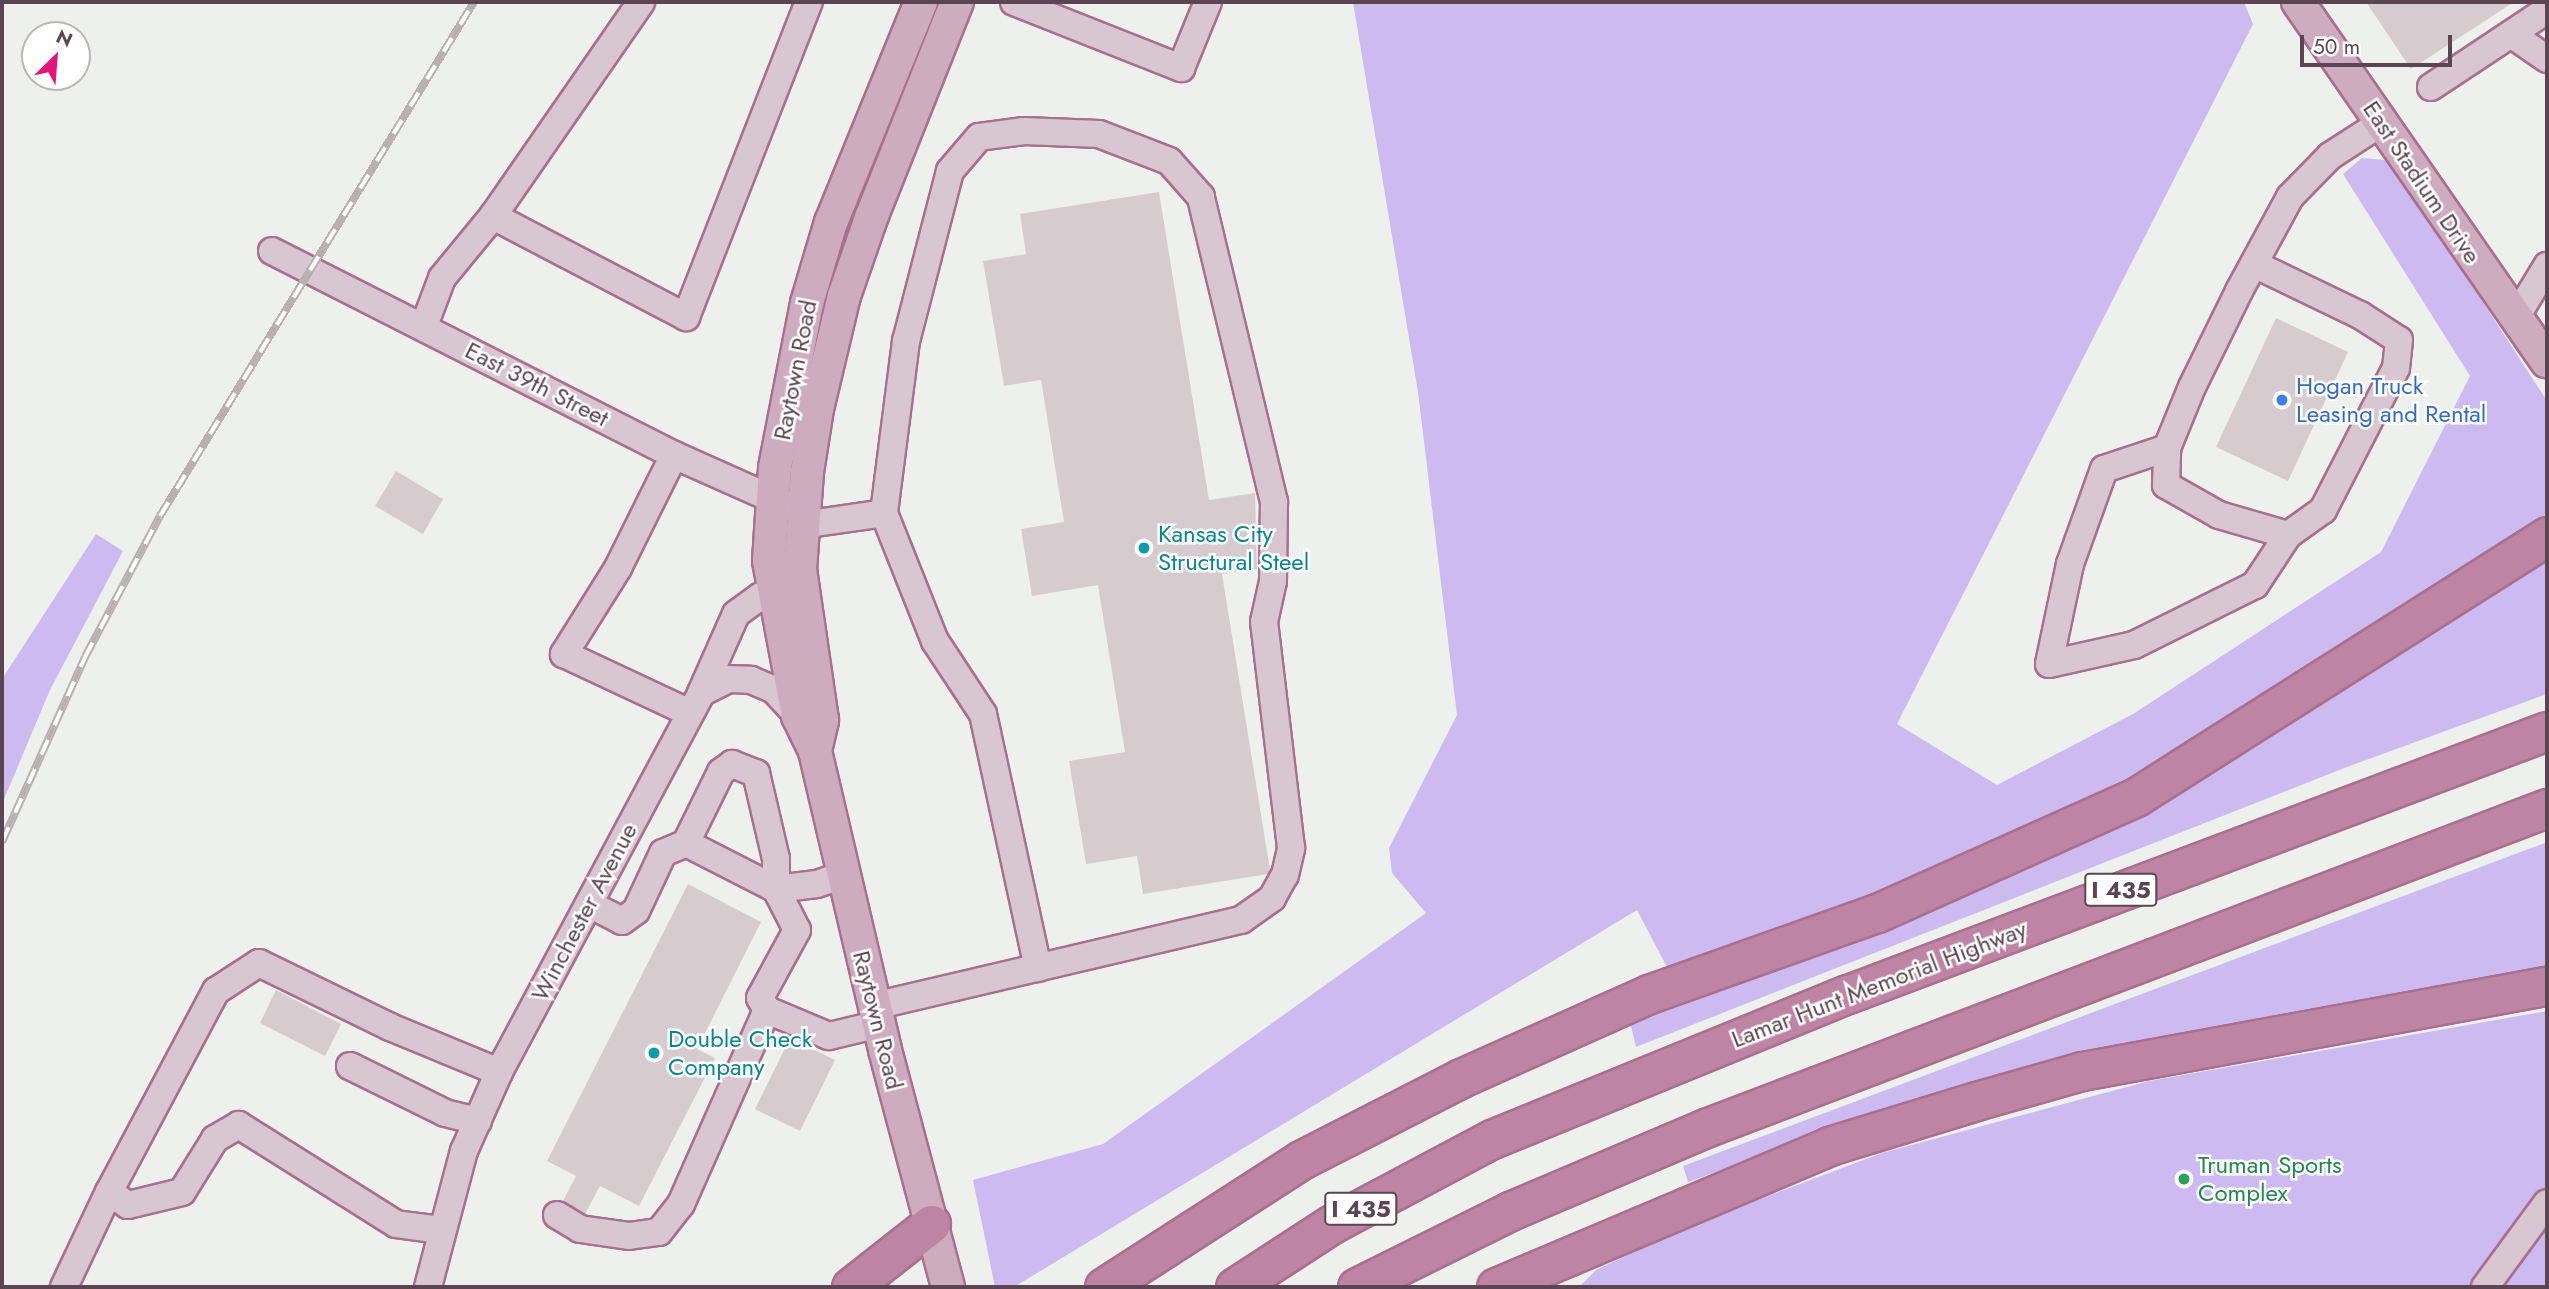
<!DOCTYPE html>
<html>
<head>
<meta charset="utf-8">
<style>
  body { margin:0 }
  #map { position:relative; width:2549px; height:1289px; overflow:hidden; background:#eef0ed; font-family:Jost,sans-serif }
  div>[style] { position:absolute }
  .green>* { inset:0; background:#ccbaf0 }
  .building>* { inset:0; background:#d6ccd0 }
  .roads { filter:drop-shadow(2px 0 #aa6f8f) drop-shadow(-2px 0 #aa6f8f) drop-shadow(0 2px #aa6f8f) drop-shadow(0 -2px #aa6f8f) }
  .minor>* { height:26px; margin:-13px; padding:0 13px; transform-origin:13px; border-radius:13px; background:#d8c7d1 }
  .major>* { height:32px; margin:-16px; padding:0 16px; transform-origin:16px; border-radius:16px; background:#cdacbf }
  .highway>* { height:37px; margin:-18.5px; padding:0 18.5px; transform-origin:18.5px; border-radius:18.5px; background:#be84a4 }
  .rail>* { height:8px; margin-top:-4px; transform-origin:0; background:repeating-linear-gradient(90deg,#fff 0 16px,#b8b0b3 0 32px); box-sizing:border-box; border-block:2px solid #b8b0b3 }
  .dots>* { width:19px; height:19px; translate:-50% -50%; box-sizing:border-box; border:4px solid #fff; border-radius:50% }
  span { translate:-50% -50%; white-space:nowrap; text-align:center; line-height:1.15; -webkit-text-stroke:5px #fff; paint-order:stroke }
  .shield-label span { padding:2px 5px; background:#fff; border:2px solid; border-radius:5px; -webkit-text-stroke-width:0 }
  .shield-label { font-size:23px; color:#5b4552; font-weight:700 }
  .street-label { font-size:24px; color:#5b4552 }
  .shop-label { font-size:24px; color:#366cbe }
  .left { translate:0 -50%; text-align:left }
  .culture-label { font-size:24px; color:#0d838f }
  .leisure-label { font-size:24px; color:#27864d }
  .frame { position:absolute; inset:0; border:4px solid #5b4552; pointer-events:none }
  .north { position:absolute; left:21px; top:21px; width:70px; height:70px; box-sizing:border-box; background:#fff; border:2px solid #bdb5ba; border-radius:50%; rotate:25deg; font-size:19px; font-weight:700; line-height:28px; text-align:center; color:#5b4552 }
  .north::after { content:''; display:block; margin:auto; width:24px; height:32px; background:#e3157c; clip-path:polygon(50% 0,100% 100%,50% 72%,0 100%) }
  .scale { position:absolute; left:2300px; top:35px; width:152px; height:32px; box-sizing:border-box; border:4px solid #5b4552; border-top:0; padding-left:9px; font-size:21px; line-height:24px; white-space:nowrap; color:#5b4552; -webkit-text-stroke:5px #fff; paint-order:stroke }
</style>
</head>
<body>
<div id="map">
  <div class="green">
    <i style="clip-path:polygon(1353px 2px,2244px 2px,2253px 24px,1897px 724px,1997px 785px,2133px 714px,2381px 552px,2470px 376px,2343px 174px,2362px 158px,2385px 160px,2395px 167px,2547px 401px,2547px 514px,2373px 623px,2161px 768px,1932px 876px,1668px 969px,1637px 910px,1014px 1287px,995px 1287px,973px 1180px,1103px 1144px,1426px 913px,1392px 873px,1389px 848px,1457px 715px,1418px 392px)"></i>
    <i style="clip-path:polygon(96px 534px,123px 551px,50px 690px,2px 804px,2px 679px)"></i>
    <i style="clip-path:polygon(2547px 558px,2547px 694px,2347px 767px,1636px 1047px,1630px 1022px,1806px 954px,2150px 805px,2244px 752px,2537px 560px)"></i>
    <i style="clip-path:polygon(2547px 842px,2547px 972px,1878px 1114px,1688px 1182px,1683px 1166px)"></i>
    <i style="clip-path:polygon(2547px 1011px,2547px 1287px,1579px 1287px,1596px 1270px,1694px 1224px,1882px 1153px,2149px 1081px)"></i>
  </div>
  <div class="building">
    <i style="clip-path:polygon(2366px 2px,2514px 2px,2411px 69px)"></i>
    <i style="clip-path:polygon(1159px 192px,1209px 500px,1255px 493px,1257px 569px,1222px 574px,1270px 870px,1268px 874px,1143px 894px,1137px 856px,1086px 864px,1069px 761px,1125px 752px,1098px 585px,1032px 596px,1021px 529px,1064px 522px,1041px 380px,1004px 386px,983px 261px,1026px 254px,1020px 214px)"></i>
    <i style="clip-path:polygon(2276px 318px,2348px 352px,2288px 481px,2216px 447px)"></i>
    <i style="clip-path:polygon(396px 471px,443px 499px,423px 534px,375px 506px)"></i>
    <i style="clip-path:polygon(688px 884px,761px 922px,697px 1049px,715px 1058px,639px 1206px,600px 1186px,585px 1214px,563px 1201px,576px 1176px,547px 1161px)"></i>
    <i style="clip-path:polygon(276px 990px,341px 1024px,325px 1056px,260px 1023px)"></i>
    <i style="clip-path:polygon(790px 1038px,835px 1060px,800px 1131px,755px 1109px)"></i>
  </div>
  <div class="roads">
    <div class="minor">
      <i style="left:1014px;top:2px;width:180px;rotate:21.6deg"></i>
      <i style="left:1181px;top:68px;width:71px;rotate:-67.8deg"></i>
      <i style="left:2511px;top:34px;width:44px;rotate:34.8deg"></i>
      <i style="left:2431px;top:87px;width:139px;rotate:-33.6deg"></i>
      <i style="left:493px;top:216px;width:218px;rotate:27.6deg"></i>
      <i style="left:686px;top:317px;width:338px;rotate:-68.7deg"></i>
      <i style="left:272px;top:251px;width:451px;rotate:26.9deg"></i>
      <i style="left:674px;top:455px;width:128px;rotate:24deg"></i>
      <i style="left:2254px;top:264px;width:118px;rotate:25.7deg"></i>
      <i style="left:2360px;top:315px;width:46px;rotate:32.7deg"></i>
      <i style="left:2399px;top:340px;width:28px;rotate:96deg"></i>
      <i style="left:2396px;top:368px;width:160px;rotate:117.2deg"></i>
      <i style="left:2323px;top:510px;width:43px;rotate:144.5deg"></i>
      <i style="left:2288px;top:535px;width:72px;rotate:-163.8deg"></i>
      <i style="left:2219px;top:515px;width:61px;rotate:-150.5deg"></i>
      <i style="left:2166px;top:485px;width:37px;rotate:-88deg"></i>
      <i style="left:2167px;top:448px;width:66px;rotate:-67.7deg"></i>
      <i style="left:2192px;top:387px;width:107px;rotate:-63.9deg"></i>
      <i style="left:2239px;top:291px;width:107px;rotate:-61.5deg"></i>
      <i style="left:2290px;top:197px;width:57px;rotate:-45.7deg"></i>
      <i style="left:2330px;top:156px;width:61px;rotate:-32.9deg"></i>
      <i style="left:2516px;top:317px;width:60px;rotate:-58.7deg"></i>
      <i style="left:424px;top:326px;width:51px;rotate:-69.4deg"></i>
      <i style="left:442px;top:278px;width:80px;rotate:-50.6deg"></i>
      <i style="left:493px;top:216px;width:260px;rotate:-55.3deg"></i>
      <i style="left:2167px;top:448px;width:66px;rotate:161.6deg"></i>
      <i style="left:2104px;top:469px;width:101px;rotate:109.7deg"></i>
      <i style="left:2070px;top:564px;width:102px;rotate:101.9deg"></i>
      <i style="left:2049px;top:664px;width:87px;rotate:-12.6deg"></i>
      <i style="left:2134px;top:645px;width:135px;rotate:-26.4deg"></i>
      <i style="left:2255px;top:585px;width:60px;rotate:-56.6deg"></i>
      <i style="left:674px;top:455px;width:126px;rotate:116.4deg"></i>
      <i style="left:618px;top:568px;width:102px;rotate:122.1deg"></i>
      <i style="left:564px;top:654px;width:139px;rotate:25.1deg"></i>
      <i style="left:802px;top:525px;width:83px;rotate:-8.3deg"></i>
      <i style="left:884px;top:513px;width:138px;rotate:68.3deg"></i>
      <i style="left:935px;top:641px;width:87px;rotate:56.7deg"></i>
      <i style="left:983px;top:714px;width:260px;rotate:77.8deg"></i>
      <i style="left:701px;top:693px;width:30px;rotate:-27deg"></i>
      <i style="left:728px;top:679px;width:23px;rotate:2deg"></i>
      <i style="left:751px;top:680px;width:25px;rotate:23deg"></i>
      <i style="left:774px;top:690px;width:35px;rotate:47deg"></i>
      <i style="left:686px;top:843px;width:79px;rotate:-63.8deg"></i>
      <i style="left:721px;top:772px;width:14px;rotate:-36deg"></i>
      <i style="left:732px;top:764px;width:26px;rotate:21deg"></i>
      <i style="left:756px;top:773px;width:88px;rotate:76.9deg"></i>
      <i style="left:776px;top:859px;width:30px;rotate:90deg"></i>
      <i style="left:776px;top:889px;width:46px;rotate:62.9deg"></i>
      <i style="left:797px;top:930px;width:77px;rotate:118.6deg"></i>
      <i style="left:760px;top:998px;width:14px;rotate:60deg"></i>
      <i style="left:767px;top:1010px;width:67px;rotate:22.8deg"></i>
      <i style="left:829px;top:1036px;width:51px;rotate:-13.5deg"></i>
      <i style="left:589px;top:904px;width:37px;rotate:27deg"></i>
      <i style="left:622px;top:921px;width:17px;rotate:-36deg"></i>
      <i style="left:636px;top:911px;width:64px;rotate:-65deg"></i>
      <i style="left:663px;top:853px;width:25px;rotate:-23deg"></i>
      <i style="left:686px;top:843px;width:101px;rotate:27.1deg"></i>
      <i style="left:776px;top:889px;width:41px;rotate:-7deg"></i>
      <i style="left:817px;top:884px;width:28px;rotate:-19deg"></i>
      <i style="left:874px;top:1006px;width:377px;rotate:-13.2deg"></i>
      <i style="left:1241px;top:920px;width:38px;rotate:-35deg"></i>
      <i style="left:1272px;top:898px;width:26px;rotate:-61deg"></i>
      <i style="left:1285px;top:875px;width:28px;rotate:-77deg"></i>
      <i style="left:1291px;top:848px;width:228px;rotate:-96.8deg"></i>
      <i style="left:1264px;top:622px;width:42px;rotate:-77.6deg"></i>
      <i style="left:1273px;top:581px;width:79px;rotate:-89.3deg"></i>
      <i style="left:1274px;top:502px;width:314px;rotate:-103.5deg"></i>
      <i style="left:1201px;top:197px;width:48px;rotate:-131.6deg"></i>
      <i style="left:1169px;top:161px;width:75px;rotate:-158.9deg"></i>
      <i style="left:1099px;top:134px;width:75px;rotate:-177.7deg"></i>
      <i style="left:1024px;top:131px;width:45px;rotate:172.4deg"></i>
      <i style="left:979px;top:137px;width:45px;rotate:130.5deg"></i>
      <i style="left:950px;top:171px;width:176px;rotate:104.5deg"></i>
      <i style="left:906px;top:341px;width:173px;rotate:97.3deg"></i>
      <i style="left:350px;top:1066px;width:106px;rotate:26.3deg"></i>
      <i style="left:445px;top:1113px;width:34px;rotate:14deg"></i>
      <i style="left:557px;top:1215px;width:27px;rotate:31deg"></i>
      <i style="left:580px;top:1229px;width:49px;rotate:8.1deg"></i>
      <i style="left:629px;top:1236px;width:30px;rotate:-8deg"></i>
      <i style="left:659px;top:1232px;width:36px;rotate:-52deg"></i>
      <i style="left:681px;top:1204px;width:212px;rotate:-66.1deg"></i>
      <i style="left:441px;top:1230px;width:45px;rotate:-172.4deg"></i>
      <i style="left:396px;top:1224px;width:186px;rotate:-147.8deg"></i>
      <i style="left:239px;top:1125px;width:28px;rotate:150deg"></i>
      <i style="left:215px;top:1139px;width:62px;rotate:121.9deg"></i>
      <i style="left:182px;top:1192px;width:56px;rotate:166.5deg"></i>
      <i style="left:128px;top:1205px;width:23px;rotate:-146deg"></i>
      <i style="left:109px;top:1192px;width:228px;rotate:-62deg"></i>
      <i style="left:216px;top:991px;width:51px;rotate:-33.1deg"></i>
      <i style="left:259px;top:963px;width:146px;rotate:26deg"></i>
      <i style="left:390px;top:1027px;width:118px;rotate:22.4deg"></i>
      <i style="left:64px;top:1287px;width:105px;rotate:-64.7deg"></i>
      <i style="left:428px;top:1287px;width:141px;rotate:-75.2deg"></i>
      <i style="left:464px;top:1151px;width:86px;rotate:-66.1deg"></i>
      <i style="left:499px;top:1072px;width:429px;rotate:-61.9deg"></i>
      <i style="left:701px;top:693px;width:86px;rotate:-66.1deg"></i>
      <i style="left:736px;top:614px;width:31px;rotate:-36deg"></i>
      <i style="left:761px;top:596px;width:33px;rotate:-9deg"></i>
      <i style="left:2485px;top:1287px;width:104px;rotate:-53.6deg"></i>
    </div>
    <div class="major">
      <i style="left:921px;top:2px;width:238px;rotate:112.2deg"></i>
      <i style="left:831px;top:222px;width:84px;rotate:106.5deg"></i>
      <i style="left:807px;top:303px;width:168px;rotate:101deg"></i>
      <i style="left:775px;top:468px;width:93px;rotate:93.7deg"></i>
      <i style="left:769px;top:561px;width:158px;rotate:79.4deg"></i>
      <i style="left:798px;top:716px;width:39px;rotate:64deg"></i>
      <i style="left:815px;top:751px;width:307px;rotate:76.8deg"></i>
      <i style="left:885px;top:1050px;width:245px;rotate:75.1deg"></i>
      <i style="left:2298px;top:2px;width:437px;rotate:55.3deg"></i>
      <i style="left:815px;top:751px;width:32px;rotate:-77deg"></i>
      <i style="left:822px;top:720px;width:152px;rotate:-98.3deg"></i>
      <i style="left:800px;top:570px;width:98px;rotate:-85.9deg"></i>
      <i style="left:807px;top:472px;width:64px;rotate:-81deg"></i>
      <i style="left:817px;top:409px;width:116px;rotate:-76.6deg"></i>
      <i style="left:844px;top:296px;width:83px;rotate:-70.9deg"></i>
      <i style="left:871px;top:218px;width:232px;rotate:-68.3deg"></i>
    </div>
    <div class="highway">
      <i style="left:851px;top:1287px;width:102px;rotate:-38.2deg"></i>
      <i style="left:1104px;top:1287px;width:234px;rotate:-32.8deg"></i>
      <i style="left:1301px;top:1160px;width:180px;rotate:-27.1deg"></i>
      <i style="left:1461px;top:1078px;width:206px;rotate:-24.1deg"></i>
      <i style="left:1649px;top:994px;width:242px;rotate:-19.6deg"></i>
      <i style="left:1877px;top:913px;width:284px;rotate:-24.1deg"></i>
      <i style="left:2136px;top:797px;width:487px;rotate:-32.4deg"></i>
      <i style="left:1235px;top:1287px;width:116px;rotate:-33deg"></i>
      <i style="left:1332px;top:1224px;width:181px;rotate:-28deg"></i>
      <i style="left:1492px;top:1139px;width:384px;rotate:-22.2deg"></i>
      <i style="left:1848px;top:994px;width:747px;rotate:-20.62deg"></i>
      <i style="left:1357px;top:1287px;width:171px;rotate:-26.4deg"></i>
      <i style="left:1510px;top:1211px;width:215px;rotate:-23deg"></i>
      <i style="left:1708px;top:1127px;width:898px;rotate:-20.82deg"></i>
      <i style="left:1496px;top:1287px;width:362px;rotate:-22.9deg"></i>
      <i style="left:1829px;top:1146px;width:154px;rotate:-17deg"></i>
      <i style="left:1976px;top:1101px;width:110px;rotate:-15.8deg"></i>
      <i style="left:2082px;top:1071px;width:473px;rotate:-10.4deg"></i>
    </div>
  </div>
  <div class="rail">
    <i style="left:2px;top:842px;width:203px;rotate:-65.8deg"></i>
    <i style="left:85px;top:657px;width:160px;rotate:-62deg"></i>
    <i style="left:160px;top:516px;width:602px;rotate:-58.58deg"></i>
  </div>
  <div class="dots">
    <i style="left:2282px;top:400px;background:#3f7fe0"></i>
    <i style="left:1144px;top:548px;background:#0f9aa8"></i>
    <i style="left:654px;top:1053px;background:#0f9aa8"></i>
    <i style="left:2184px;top:1179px;background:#2e9e5b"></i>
  </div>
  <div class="shield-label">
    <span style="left:2121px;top:890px">I 435</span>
    <span style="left:1361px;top:1209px">I 435</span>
  </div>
  <div class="street-label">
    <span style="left:2422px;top:182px;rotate:56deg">East Stadium Drive</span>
    <span style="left:795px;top:370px;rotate:-79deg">Raytown Road</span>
    <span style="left:537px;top:384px;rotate:27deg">East 39th Street</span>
    <span style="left:584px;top:912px;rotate:-62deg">Winchester Avenue</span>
    <span style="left:1879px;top:984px;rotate:-21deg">Lamar Hunt Memorial Highway</span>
    <span style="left:878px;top:1020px;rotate:76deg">Raytown Road</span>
  </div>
  <div class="shop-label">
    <span class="left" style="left:2296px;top:400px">Hogan Truck<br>Leasing and Rental</span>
  </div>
  <div class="culture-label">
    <span class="left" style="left:1158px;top:548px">Kansas City<br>Structural Steel</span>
    <span class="left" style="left:668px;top:1053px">Double Check<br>Company</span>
  </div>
  <div class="leisure-label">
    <span class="left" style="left:2198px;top:1179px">Truman Sports<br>Complex</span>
  </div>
  <div class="frame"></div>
  <div class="north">N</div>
  <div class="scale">50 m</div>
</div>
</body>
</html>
